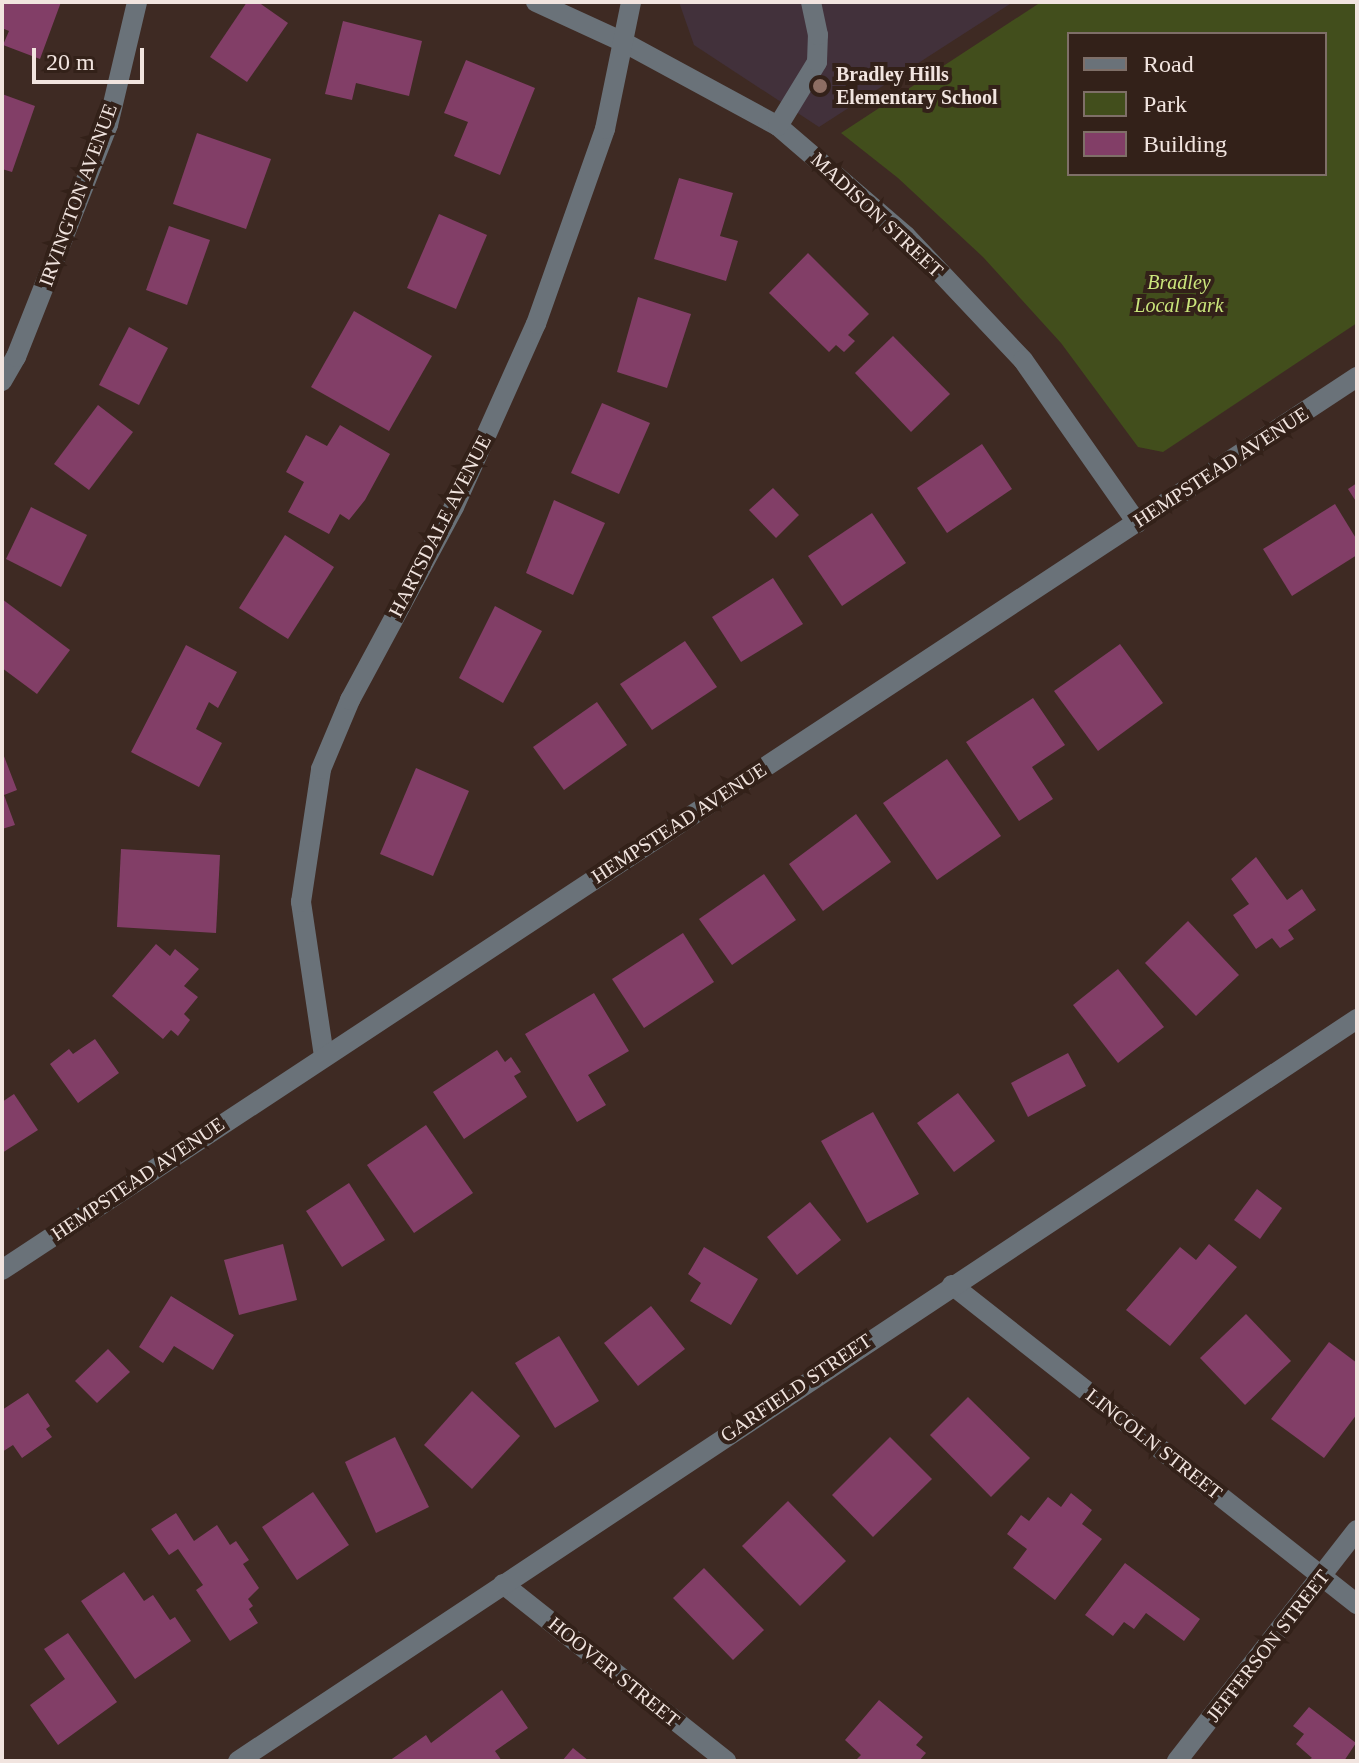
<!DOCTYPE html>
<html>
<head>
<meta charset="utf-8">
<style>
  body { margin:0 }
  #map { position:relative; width:1359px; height:1763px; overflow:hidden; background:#3e2a23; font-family:Georgia,serif }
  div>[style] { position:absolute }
  .education>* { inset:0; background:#42313b }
  .green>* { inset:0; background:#424e1c }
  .building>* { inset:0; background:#823e67 }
  .minor>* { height:20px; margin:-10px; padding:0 10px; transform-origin:10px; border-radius:10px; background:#6a7279 }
  .dots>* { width:22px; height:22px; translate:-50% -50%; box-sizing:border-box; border:4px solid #332119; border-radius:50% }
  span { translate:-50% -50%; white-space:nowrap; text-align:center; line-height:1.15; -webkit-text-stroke:8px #332119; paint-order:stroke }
  .poi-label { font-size:20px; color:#f1e4df; font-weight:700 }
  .left { translate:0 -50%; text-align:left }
  .street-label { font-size:20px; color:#f1e4df }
  .park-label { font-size:20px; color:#cbe67c; font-style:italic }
  .frame { position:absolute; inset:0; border:4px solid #f1e4df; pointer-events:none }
  .legend { position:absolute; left:1067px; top:32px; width:260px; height:144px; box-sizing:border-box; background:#332119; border:2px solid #7f6f68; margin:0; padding:10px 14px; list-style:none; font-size:24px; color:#f1e4df }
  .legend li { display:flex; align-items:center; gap:16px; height:40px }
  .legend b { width:40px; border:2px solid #7f6f68 }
  .scale { position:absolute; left:32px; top:48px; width:112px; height:36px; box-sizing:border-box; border:4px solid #f1e4df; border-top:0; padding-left:10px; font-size:24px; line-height:28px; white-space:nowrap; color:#f1e4df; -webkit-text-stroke:6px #332119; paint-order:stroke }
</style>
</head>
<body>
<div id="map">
  <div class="education">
    <i style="clip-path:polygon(679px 2px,1013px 2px,819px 127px,694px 45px)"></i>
  </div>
  <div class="green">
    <i style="clip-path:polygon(evenodd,1041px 2px,1357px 2px,1357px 323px,1163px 452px,1138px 447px,1061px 343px,983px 257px,898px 178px,841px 133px,1041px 2px,1069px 34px,1325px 34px,1325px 174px,1069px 174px,1069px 34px)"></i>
  </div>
  <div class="building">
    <i style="clip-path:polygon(2px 2px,61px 2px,40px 59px,3px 45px,9px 31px,2px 28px)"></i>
    <i style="clip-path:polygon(247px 2px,258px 2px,288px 23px,247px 82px,210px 57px)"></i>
    <i style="clip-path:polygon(343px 21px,422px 41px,409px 96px,356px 83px,352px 100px,325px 94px)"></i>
    <i style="clip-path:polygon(466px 60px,535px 88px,500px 175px,454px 156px,468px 122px,444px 113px)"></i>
    <i style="clip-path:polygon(2px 94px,35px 106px,12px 172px,2px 169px)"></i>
    <i style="clip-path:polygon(197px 133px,271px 159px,246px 229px,173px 204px)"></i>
    <i style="clip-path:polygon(679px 178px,733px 193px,720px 236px,738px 241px,726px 281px,654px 259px)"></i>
    <i style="clip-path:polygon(439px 214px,487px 235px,456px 309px,407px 288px)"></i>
    <i style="clip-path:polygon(169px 226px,210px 240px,187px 305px,146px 290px)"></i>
    <i style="clip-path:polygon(808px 253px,869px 314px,848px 335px,855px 341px,844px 352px,836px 345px,829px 352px,769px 293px)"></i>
    <i style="clip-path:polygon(638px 297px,691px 314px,667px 388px,617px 372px)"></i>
    <i style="clip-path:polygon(354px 311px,432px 356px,389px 431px,311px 387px)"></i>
    <i style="clip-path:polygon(129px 327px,168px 348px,139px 405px,99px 385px)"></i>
    <i style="clip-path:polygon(893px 336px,950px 394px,911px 432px,855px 373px)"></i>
    <i style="clip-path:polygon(602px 403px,650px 423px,619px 494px,571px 473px)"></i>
    <i style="clip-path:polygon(98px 405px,133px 432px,89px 490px,54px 464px)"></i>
    <i style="clip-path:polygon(340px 425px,390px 454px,365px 500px,349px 520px,340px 514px,329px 534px,288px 512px,304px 482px,286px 472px,306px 435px,327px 446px)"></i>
    <i style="clip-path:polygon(982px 444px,1012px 489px,947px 533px,917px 488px)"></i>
    <i style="clip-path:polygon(1357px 483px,1357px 503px,1348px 489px)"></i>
    <i style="clip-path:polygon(773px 488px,799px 515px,776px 538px,749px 510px)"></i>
    <i style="clip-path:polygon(554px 500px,605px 523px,573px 595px,526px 573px)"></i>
    <i style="clip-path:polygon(1335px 504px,1357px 540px,1357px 555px,1292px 596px,1263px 549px)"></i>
    <i style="clip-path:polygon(31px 507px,87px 535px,61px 587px,6px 559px)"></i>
    <i style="clip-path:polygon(872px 513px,906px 563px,842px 606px,808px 556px)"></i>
    <i style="clip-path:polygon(285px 535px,334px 567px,288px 639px,239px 608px)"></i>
    <i style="clip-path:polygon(773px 578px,803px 624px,741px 662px,712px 617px)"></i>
    <i style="clip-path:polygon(2px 599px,70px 650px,37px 694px,2px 668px)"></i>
    <i style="clip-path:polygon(495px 606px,542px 631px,503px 703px,459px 678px)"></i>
    <i style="clip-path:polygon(685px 641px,717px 687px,652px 730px,620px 684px)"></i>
    <i style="clip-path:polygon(1120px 644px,1163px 703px,1098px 751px,1054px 691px)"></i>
    <i style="clip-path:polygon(186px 645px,237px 672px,218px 708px,209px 702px,196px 729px,222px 743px,199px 787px,131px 752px)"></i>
    <i style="clip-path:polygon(1033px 698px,1065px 745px,1032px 767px,1053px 799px,1019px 821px,966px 742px)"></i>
    <i style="clip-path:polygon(597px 702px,627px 745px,564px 790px,533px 747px)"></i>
    <i style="clip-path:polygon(2px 751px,17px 790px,4px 795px,15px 825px,2px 829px)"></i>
    <i style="clip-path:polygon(947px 759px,1001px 836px,937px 880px,883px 803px)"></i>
    <i style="clip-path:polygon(416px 768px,469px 791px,433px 876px,380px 854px)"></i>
    <i style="clip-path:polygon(856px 814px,891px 862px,823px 911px,789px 864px)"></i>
    <i style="clip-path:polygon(121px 849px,220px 855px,216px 933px,117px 927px)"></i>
    <i style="clip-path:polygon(1256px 857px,1287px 900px,1302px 889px,1316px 910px,1288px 930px,1294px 939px,1280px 948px,1272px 938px,1256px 949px,1233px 915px,1249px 904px,1231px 879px)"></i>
    <i style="clip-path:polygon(764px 874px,796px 920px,732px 965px,699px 919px)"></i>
    <i style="clip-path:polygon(1188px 921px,1239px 975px,1196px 1016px,1145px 963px)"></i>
    <i style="clip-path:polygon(683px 933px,714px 982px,644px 1028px,612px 979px)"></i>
    <i style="clip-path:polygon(156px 944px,170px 956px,175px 949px,199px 969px,184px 986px,198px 997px,184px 1014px,190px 1020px,178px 1036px,171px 1030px,163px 1039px,112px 996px)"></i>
    <i style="clip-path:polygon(1118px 969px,1164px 1027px,1118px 1063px,1073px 1005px)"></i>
    <i style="clip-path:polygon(594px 993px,629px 1051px,588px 1075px,606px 1105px,577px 1122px,525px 1034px)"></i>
    <i style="clip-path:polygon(95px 1039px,119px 1073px,78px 1103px,50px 1064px,69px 1049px,73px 1054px)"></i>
    <i style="clip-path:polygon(497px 1050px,505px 1062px,511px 1057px,521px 1072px,514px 1076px,527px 1097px,464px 1139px,433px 1092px)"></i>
    <i style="clip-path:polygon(1068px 1053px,1086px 1086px,1028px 1117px,1011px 1083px)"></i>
    <i style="clip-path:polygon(958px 1093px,995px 1141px,954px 1172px,917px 1123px)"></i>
    <i style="clip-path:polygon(14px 1094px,38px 1130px,2px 1153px,2px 1102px)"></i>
    <i style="clip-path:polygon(873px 1112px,919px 1194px,867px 1223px,821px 1141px)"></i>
    <i style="clip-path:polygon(426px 1125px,473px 1193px,414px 1233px,367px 1165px)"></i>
    <i style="clip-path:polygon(349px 1183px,385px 1240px,342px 1267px,306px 1211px)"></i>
    <i style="clip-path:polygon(1257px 1189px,1282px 1208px,1260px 1239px,1234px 1220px)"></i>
    <i style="clip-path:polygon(810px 1202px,841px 1240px,797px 1275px,767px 1237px)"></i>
    <i style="clip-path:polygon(283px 1244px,297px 1300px,239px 1315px,224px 1260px)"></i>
    <i style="clip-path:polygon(1209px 1244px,1237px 1267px,1170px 1346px,1126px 1310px,1180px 1247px,1196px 1260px)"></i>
    <i style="clip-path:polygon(704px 1247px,758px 1279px,731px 1325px,690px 1301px,701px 1283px,688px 1274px)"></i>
    <i style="clip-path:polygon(171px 1296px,234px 1335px,213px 1370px,174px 1346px,163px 1363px,139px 1347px)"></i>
    <i style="clip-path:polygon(651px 1306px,685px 1349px,638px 1386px,604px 1343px)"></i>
    <i style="clip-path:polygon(1246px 1314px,1291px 1361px,1245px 1405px,1200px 1358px)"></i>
    <i style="clip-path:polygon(559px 1336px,599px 1401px,555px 1428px,515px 1363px)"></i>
    <i style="clip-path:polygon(1329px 1342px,1357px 1363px,1357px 1414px,1324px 1458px,1271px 1419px)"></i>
    <i style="clip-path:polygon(108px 1349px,130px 1372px,97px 1403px,75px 1381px)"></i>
    <i style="clip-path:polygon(472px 1391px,520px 1436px,472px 1489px,424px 1445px)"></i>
    <i style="clip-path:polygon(28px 1393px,50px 1426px,46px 1429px,52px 1437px,22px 1458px,13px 1445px,2px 1452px,2px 1410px)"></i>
    <i style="clip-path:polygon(968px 1397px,1030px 1458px,991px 1497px,930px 1435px)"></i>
    <i style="clip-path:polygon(395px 1437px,429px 1507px,376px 1533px,345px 1462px)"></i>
    <i style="clip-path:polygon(890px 1437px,932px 1479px,873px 1537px,832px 1495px)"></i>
    <i style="clip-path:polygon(313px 1492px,349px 1545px,297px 1580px,262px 1527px)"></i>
    <i style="clip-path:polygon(1071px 1493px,1092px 1510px,1082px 1524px,1102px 1539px,1055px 1600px,1013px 1568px,1027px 1549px,1007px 1534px,1021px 1515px,1029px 1521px,1048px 1497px,1061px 1507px)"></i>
    <i style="clip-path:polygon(788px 1501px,846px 1561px,800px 1606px,742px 1546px)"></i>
    <i style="clip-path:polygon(176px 1513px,194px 1541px,217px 1525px,230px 1545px,236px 1541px,249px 1560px,243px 1564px,259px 1588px,248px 1599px,253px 1606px,249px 1609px,258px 1623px,230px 1641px,196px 1590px,203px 1585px,178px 1549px,169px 1555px,151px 1529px)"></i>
    <i style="clip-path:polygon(1125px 1563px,1200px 1619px,1184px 1641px,1146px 1613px,1134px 1629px,1124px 1622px,1113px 1636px,1085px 1615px)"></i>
    <i style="clip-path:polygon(704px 1568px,764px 1630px,733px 1660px,673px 1598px)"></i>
    <i style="clip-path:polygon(124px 1572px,144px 1601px,153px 1595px,170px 1620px,175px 1617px,191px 1641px,135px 1679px,81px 1601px)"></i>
    <i style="clip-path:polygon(68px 1633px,117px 1702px,58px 1745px,30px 1705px,65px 1679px,44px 1649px)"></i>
    <i style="clip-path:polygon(502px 1690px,528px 1728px,495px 1751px,502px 1761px,389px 1761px,426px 1735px,431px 1743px)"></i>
    <i style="clip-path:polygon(879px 1700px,923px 1737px,916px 1745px,926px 1753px,919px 1761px,857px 1759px,861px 1755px,845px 1740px)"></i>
    <i style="clip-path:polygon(1309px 1707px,1356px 1743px,1344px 1761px,1306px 1761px,1312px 1758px,1296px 1744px,1304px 1734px,1293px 1726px)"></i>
    <i style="clip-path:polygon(573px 1748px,589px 1761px,562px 1761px)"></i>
  </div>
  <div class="minor">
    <i style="left:536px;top:2px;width:98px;rotate:24.7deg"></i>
    <i style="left:625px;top:43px;width:174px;rotate:28.5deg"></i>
    <i style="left:778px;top:126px;width:169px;rotate:40.7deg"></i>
    <i style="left:906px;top:236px;width:170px;rotate:46.7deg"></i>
    <i style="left:1023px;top:360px;width:199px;rotate:55deg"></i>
    <i style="left:778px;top:126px;width:75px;rotate:-58.6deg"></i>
    <i style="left:817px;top:62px;width:27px;rotate:-88deg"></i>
    <i style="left:818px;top:35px;width:34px;rotate:-102deg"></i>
    <i style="left:2px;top:381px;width:28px;rotate:-60deg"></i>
    <i style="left:16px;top:357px;width:250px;rotate:-68.4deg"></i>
    <i style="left:108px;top:125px;width:126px;rotate:-76.7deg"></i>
    <i style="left:324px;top:1056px;width:156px;rotate:-98.5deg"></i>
    <i style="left:301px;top:902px;width:134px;rotate:-81.4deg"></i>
    <i style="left:321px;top:769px;width:75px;rotate:-67.2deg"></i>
    <i style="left:350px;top:700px;width:219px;rotate:-61.7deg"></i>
    <i style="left:454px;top:507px;width:201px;rotate:-65.9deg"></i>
    <i style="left:536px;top:324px;width:207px;rotate:-70.5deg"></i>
    <i style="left:605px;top:129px;width:130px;rotate:-78.4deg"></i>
    <i style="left:2px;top:1270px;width:1623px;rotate:-33.39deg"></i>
    <i style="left:952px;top:1285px;width:516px;rotate:38.23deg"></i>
    <i style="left:503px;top:1584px;width:285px;rotate:38.4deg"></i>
    <i style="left:238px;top:1761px;width:1343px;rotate:-33.55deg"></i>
    <i style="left:1177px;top:1761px;width:293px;rotate:-52.1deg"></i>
  </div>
  <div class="dots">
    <i style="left:820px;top:86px;background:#8d6e63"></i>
  </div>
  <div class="poi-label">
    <span class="left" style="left:836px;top:86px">Bradley Hills<br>Elementary School</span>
  </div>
  <div class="street-label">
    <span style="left:78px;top:195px;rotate:-70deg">IRVINGTON AVENUE</span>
    <span style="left:877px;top:215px;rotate:43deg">MADISON STREET</span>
    <span style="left:1221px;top:467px;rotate:-33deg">HEMPSTEAD AVENUE</span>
    <span style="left:440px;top:526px;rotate:-63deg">HARTSDALE AVENUE</span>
    <span style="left:679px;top:823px;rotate:-33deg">HEMPSTEAD AVENUE</span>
    <span style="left:138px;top:1179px;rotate:-34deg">HEMPSTEAD AVENUE</span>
    <span style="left:796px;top:1388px;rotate:-34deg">GARFIELD STREET</span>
    <span style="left:1154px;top:1444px;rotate:38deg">LINCOLN STREET</span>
    <span style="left:1268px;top:1646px;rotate:-52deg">JEFFERSON STREET</span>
    <span style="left:614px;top:1672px;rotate:39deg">HOOVER STREET</span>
  </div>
  <div class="park-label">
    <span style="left:1179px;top:294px">Bradley<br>Local Park</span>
  </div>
  <div class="frame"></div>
  <ul class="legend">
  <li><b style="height:10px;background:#6a7279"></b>Road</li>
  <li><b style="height:22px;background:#424e1c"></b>Park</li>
  <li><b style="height:22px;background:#823e67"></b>Building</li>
  </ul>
  <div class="scale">20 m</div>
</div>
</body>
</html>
